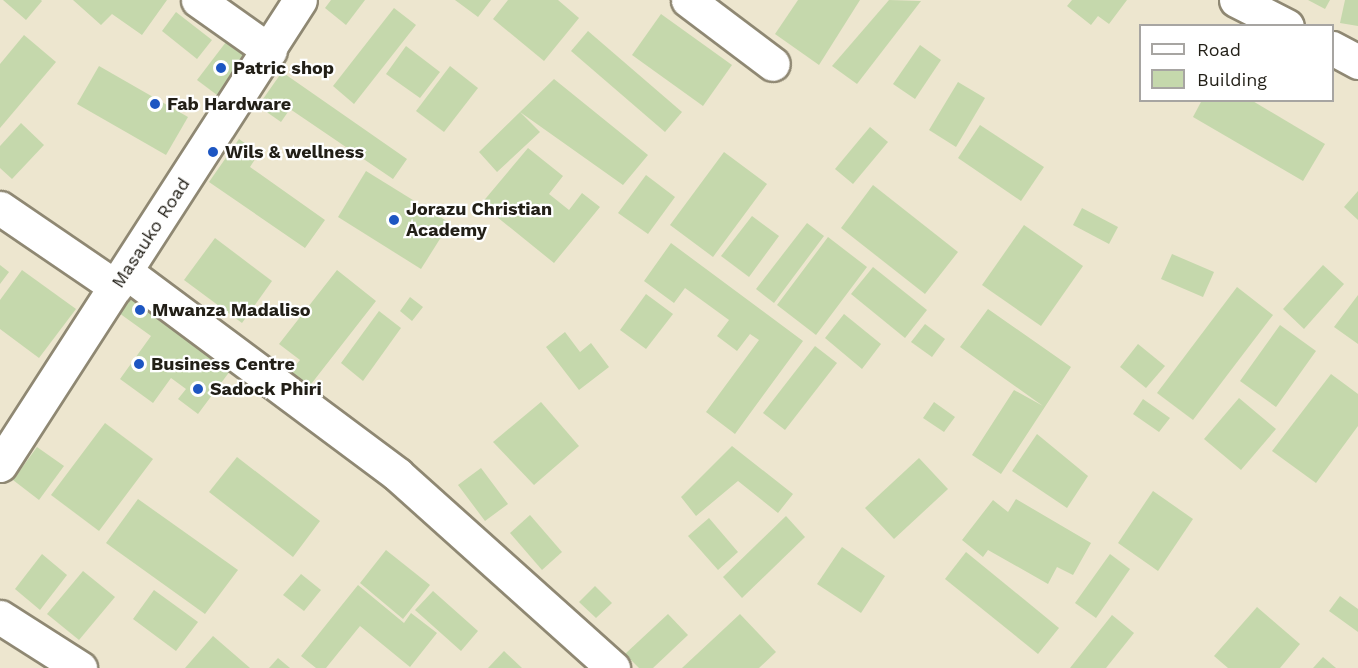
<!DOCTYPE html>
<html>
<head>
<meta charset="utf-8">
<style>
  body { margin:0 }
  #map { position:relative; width:1358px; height:668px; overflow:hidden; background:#ede6cf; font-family:"Work Sans",sans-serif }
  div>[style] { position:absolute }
  .building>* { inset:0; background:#c5d8ac }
  .roads { filter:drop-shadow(2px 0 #8f8873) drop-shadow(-2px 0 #8f8873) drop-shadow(0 2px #8f8873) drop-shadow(0 -2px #8f8873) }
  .street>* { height:33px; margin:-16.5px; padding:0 16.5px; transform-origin:16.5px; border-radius:16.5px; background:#fff }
  .dots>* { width:16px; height:16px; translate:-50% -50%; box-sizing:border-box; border:3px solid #fff; border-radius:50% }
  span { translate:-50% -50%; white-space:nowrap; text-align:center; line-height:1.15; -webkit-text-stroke:4.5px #fff; paint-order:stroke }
  .poi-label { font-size:18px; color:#221f17; font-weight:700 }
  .left { translate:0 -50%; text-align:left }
  .street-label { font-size:18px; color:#221f17 }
  .legend { position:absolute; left:1139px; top:24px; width:195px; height:78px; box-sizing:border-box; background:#fff; border:2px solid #a7a5a2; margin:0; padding:8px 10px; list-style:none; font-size:18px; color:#221f17 }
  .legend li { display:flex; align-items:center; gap:12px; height:30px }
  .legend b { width:30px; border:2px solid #a7a5a2 }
</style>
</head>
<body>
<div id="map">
  <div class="building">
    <i style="clip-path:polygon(3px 0,41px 0,42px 1px,26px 20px)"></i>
    <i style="clip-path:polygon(73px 0,167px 0,142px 35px,112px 14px,101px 25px)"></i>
    <i style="clip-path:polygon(331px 0,365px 0,346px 25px,325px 8px)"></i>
    <i style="clip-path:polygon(455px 0,491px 0,478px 17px)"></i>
    <i style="clip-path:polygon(508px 0,558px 0,579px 18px,544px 61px,493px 19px)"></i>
    <i style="clip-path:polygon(798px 0,860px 0,819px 65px,775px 34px)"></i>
    <i style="clip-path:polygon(889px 0,921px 1px,857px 84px,832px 66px)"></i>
    <i style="clip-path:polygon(1072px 0,1127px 0,1109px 24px,1098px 16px,1091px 25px,1067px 6px)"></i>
    <i style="clip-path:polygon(1308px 0,1330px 0,1325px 9px)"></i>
    <i style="clip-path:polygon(1345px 0,1358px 0,1358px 26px,1340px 23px)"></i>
    <i style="clip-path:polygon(394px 8px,416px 25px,354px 104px,333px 86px)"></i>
    <i style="clip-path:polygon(176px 12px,212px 40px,197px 59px,162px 31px)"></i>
    <i style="clip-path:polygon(661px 14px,732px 65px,703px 106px,632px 55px)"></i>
    <i style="clip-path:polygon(588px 31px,682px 112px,665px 132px,571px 51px)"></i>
    <i style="clip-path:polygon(24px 35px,56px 62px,0 128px,0 64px)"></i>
    <i style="clip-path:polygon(226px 42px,245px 56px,217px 95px,197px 80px)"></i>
    <i style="clip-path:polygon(920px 45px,941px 60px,915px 99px,893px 84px)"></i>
    <i style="clip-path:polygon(406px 46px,440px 72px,420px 98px,386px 74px)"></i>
    <i style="clip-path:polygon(99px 66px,188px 117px,166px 155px,77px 104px)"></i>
    <i style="clip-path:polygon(450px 66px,478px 88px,444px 132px,416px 111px)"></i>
    <i style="clip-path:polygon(282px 72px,407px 159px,393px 179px,290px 109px,281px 122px,258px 106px)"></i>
    <i style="clip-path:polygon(554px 79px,648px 155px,623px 185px,520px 112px,540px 132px,497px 172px,479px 152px,520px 112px)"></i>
    <i style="clip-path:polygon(958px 82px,985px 98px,956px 147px,929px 130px)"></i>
    <i style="clip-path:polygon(1202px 100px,1251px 100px,1325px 144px,1303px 181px,1193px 117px)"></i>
    <i style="clip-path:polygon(21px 123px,44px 145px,12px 179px,0 168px,0 146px)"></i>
    <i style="clip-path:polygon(980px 125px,1044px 167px,1021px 201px,958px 158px)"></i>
    <i style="clip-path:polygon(870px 127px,888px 142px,853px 184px,835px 169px)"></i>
    <i style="clip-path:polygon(239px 139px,259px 153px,250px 167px,325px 220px,305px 248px,209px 182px)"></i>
    <i style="clip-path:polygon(528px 148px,563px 176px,549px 194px,569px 210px,582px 193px,600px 207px,554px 263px,481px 204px)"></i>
    <i style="clip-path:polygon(724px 152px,767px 184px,713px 257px,670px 225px)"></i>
    <i style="clip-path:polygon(366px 171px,450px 223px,421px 269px,338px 217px)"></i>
    <i style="clip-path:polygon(646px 175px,675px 197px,648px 234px,618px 213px)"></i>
    <i style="clip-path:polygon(873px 185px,958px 252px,925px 294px,841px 228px)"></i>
    <i style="clip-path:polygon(1358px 191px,1358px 220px,1344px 207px)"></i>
    <i style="clip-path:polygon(1082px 208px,1118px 227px,1109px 244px,1073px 225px)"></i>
    <i style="clip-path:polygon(752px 216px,779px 236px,749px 277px,721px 256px)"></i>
    <i style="clip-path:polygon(807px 223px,824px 236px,774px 303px,756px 289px)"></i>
    <i style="clip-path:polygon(1024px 225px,1083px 266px,1041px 326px,982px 285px)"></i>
    <i style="clip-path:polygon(828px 237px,867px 267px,816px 335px,777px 305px)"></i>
    <i style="clip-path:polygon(215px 238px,272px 281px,242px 323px,184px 280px)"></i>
    <i style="clip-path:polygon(671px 243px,803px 341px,735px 434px,706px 412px,759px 340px,750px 334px,737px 351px,717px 336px,729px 320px,685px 288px,674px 303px,644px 281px)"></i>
    <i style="clip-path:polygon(1172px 254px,1214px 272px,1203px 297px,1161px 279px)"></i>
    <i style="clip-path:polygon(0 265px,9px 272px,0 284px)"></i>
    <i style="clip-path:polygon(1323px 265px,1344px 284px,1304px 329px,1283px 309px)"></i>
    <i style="clip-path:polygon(873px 267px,927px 310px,905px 338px,851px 294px)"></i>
    <i style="clip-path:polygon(22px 270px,76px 309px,39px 358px,0 329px,0 300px)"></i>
    <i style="clip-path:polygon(337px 270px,376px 301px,308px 388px,289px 373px,300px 360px,279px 344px)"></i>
    <i style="clip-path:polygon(1237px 287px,1273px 315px,1193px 420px,1157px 393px)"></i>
    <i style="clip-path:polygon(134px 293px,233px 367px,198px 414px,178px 399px,186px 389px,171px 378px,153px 403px,120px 379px,151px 336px,119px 313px)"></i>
    <i style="clip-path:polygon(646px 294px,673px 314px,646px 349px,620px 330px)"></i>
    <i style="clip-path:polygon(1358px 295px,1358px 344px,1334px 327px)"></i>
    <i style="clip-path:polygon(410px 297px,423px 307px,412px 321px,400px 311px)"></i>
    <i style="clip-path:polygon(988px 309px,1071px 367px,1001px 474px,972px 455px,1014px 390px,1043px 406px,960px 347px)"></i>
    <i style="clip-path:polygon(379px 311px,401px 328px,363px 381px,341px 363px)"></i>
    <i style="clip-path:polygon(844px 314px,881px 344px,862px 369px,825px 338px)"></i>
    <i style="clip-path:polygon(925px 324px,945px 339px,932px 357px,911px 342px)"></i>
    <i style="clip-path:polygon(1280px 325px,1316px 351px,1276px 407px,1240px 381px)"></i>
    <i style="clip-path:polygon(565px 332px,580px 352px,591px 343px,609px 367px,579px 390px,546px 347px)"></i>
    <i style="clip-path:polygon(1138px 344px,1165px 366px,1146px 388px,1120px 367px)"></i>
    <i style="clip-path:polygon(815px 346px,837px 363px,785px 430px,763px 413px)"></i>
    <i style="clip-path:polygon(1331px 374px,1358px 394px,1358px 426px,1316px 483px,1272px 451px)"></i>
    <i style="clip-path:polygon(1239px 398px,1276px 429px,1241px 470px,1204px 439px)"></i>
    <i style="clip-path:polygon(1143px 399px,1170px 418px,1159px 432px,1133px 414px)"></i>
    <i style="clip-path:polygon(541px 402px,579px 446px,534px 485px,493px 442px)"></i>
    <i style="clip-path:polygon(934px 402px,955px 417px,944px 432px,923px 418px)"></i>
    <i style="clip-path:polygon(105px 423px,153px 459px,99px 531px,51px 495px)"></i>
    <i style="clip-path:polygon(1037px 434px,1088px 476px,1067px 508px,1012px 471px)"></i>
    <i style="clip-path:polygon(732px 446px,793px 494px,778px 513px,738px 481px,696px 516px,681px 497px)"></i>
    <i style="clip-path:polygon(37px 447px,64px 466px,39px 500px,13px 480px)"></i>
    <i style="clip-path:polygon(237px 457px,320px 521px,293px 557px,209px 492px)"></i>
    <i style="clip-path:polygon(919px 458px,948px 489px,894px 539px,865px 508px)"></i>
    <i style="clip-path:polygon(481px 468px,508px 504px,485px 521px,458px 485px)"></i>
    <i style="clip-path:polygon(1153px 491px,1193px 519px,1158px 571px,1118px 543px)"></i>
    <i style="clip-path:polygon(138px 499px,238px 570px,205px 614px,106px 543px)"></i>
    <i style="clip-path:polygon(1016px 499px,1091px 543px,1073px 575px,1057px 567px,1048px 584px,988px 550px,983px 557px,962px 540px,993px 500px,1008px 512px)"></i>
    <i style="clip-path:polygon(530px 515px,562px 552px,542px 570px,510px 533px)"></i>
    <i style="clip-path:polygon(786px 516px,805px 537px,742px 598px,723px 577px)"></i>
    <i style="clip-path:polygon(709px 518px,738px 552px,718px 570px,688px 536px)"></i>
    <i style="clip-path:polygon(842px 547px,885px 576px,861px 613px,817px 584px)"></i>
    <i style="clip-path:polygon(386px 550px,430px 585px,403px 619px,360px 583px)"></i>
    <i style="clip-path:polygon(966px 552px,1059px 628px,1038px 654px,945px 579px)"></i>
    <i style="clip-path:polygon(42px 554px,67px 575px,40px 610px,15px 589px)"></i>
    <i style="clip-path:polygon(1110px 554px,1130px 569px,1096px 618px,1075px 603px)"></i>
    <i style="clip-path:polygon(83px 571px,115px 597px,79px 640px,47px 614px)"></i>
    <i style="clip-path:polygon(301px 574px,321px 590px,304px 611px,283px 595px)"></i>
    <i style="clip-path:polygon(358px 585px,404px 623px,411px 613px,437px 633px,410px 667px,360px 626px,326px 668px,316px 668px,301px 656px)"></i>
    <i style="clip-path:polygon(595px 586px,612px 603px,596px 618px,579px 602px)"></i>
    <i style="clip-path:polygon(154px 590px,198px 622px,176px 651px,133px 619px)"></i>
    <i style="clip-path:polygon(433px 591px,478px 631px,461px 651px,415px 610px)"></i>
    <i style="clip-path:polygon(1340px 596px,1358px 609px,1358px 632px,1329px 611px)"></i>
    <i style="clip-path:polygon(1257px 607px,1300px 644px,1280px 668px,1228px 668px,1214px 656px)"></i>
    <i style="clip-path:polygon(668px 614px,688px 635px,653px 668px,639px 668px,625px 654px)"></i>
    <i style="clip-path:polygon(740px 614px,776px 652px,759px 668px,682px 668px)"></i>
    <i style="clip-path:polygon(1112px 615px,1134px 633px,1106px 668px,1070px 668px)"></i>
    <i style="clip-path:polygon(213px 636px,250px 668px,185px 668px)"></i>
    <i style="clip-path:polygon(504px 651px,522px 668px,488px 668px)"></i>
    <i style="clip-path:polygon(1323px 657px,1336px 668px,1313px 668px)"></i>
    <i style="clip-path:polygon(278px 658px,290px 668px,269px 668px)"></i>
  </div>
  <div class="roads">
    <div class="street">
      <i style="left:198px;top:0;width:88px;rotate:35.3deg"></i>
      <i style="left:688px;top:0;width:106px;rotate:37deg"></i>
      <i style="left:1236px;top:0;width:57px;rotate:27deg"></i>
      <i style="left:1332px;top:48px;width:30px;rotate:28deg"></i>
      <i style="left:0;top:208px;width:140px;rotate:34.3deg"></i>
      <i style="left:126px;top:272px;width:339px;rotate:36.7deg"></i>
      <i style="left:398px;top:475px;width:289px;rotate:41.9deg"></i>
      <i style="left:0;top:465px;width:553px;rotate:-57.17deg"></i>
      <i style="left:0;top:617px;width:95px;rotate:32.5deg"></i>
    </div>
  </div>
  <div class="dots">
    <i style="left:221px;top:68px;background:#1d56c2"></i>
    <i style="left:155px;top:104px;background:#1d56c2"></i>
    <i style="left:213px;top:152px;background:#1d56c2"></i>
    <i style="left:394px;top:220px;background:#1d56c2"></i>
    <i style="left:140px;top:310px;background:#1d56c2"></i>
    <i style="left:139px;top:364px;background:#1d56c2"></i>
    <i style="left:198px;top:389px;background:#1d56c2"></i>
  </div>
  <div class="poi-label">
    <span class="left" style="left:233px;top:68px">Patric shop</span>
    <span class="left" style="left:167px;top:104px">Fab Hardware</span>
    <span class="left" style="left:225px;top:152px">Wils &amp; wellness</span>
    <span class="left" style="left:406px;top:220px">Jorazu Christian<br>Academy</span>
    <span class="left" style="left:152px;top:310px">Mwanza Madaliso</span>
    <span class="left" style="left:151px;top:364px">Business Centre</span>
    <span class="left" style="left:210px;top:389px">Sadock Phiri</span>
  </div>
  <div class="street-label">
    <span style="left:151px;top:233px;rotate:-57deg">Masauko Road</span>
  </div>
  <ul class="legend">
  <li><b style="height:8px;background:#fff"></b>Road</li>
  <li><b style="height:16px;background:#c5d8ac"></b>Building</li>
  </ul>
</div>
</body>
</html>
